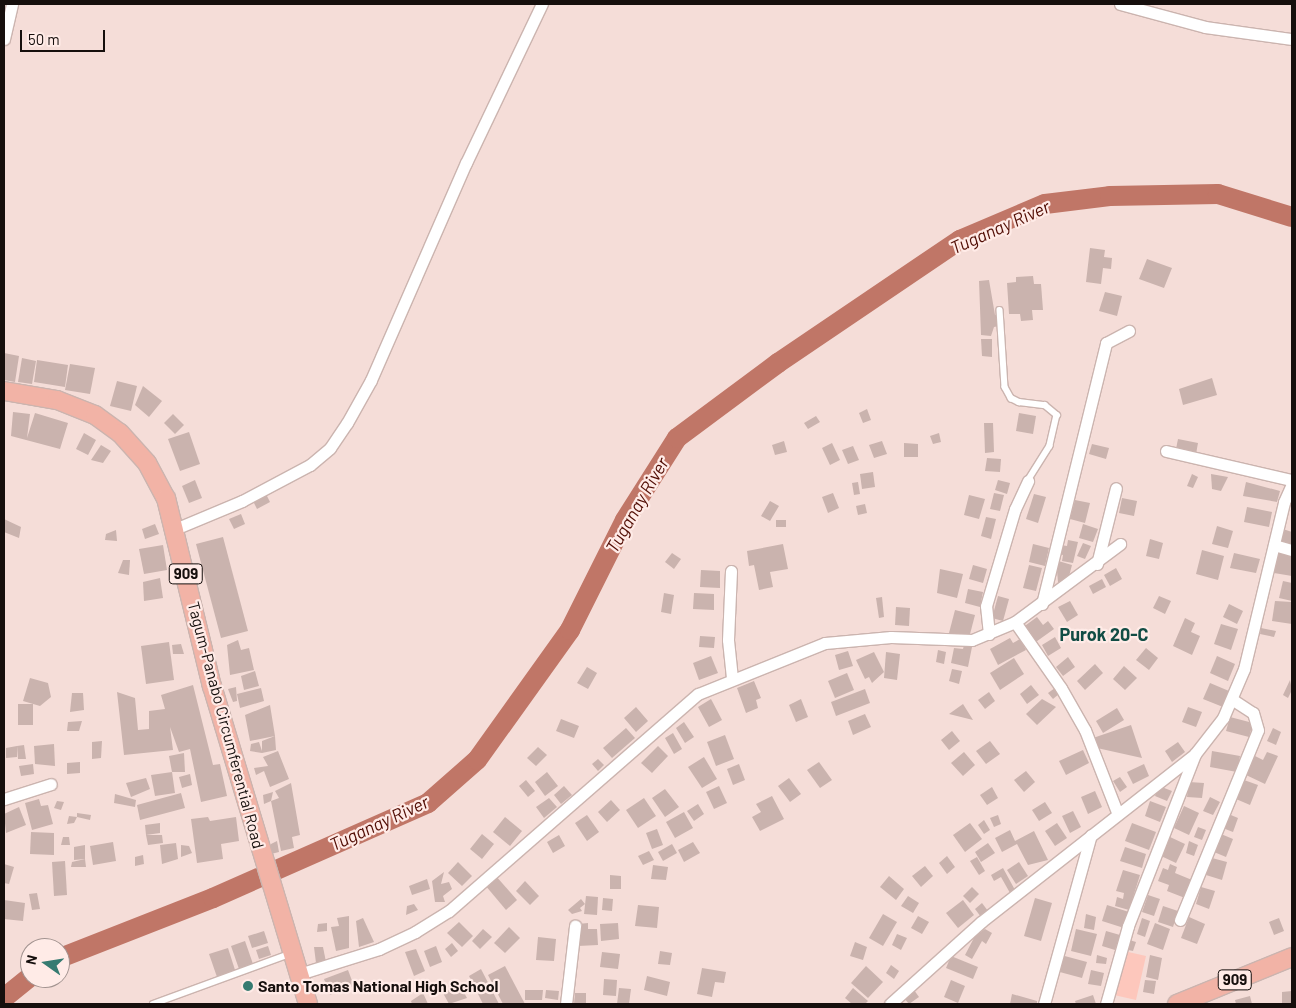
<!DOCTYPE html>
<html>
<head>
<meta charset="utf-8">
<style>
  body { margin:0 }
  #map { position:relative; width:1296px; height:1008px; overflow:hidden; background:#f5ddd8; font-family:Barlow,sans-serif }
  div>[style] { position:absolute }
  .green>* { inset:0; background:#fdc7bc }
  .river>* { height:20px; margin:-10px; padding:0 10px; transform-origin:10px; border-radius:10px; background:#c07667 }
  .building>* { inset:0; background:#cab3ae }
  .roads { filter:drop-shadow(1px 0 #cbb4af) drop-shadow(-1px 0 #cbb4af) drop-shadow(0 1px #cbb4af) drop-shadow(0 -1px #cbb4af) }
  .service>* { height:5.5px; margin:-2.75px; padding:0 2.75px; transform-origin:2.75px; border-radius:2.75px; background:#fff }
  .minor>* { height:11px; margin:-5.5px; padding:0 5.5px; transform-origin:5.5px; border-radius:5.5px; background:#fff }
  .primary>* { height:18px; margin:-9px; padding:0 9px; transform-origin:9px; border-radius:9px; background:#f2b3a6 }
  .dots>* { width:14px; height:14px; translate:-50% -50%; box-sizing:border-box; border:2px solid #ffebe7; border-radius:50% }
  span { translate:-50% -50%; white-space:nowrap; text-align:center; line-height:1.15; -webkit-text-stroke:4.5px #ffebe7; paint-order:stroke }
  .shield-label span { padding:1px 4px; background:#ffebe7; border:1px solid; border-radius:4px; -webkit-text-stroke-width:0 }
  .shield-label { font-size:15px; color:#160f0d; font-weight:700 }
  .street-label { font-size:16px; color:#160f0d }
  .poi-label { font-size:16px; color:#160f0d; font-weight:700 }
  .left { translate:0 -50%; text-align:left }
  .water-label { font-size:18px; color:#510c03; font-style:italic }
  .neighbourhood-label { font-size:18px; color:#114c44; font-weight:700 }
  .frame { position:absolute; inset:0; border:5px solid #160f0d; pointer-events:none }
  .north { position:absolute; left:20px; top:938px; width:50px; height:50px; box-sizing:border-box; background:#ffebe7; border:1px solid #a29390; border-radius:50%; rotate:283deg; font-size:14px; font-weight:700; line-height:20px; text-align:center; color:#160f0d }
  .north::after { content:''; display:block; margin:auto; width:18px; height:22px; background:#367b71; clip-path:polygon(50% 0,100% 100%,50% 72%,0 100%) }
  .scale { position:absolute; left:20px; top:30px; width:85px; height:22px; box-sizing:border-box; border:2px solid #160f0d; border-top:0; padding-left:6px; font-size:15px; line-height:18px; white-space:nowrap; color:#160f0d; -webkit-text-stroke:4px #ffebe7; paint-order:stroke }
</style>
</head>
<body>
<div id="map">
  <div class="green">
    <i style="clip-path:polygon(1124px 951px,1146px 956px,1136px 1000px,1114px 995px)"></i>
  </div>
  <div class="river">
    <i style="left:60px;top:958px;width:164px;rotate:-21.4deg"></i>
    <i style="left:213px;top:898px;width:235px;rotate:-23.8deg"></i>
    <i style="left:428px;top:803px;width:65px;rotate:-41.3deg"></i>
    <i style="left:477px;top:760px;width:160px;rotate:-54.4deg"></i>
    <i style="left:570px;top:630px;width:123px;rotate:-63.4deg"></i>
    <i style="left:625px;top:520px;width:97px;rotate:-57.6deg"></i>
    <i style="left:677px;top:438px;width:126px;rotate:-36.6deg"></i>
    <i style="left:778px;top:363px;width:220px;rotate:-34.1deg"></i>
    <i style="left:960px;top:240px;width:92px;rotate:-23deg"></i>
    <i style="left:1045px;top:204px;width:65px;rotate:-7deg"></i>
    <i style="left:1110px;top:196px;width:108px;rotate:-1.1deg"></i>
    <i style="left:1218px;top:194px;width:77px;rotate:17.3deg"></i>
    <i style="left:4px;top:998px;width:33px;rotate:-39deg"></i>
  </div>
  <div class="building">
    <i style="clip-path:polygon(1090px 248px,1105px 250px,1104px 257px,1112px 258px,1111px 269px,1103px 268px,1101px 284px,1086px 282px)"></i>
    <i style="clip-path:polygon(1147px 259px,1172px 268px,1164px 288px,1139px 279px)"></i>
    <i style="clip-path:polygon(1033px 276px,1034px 284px,1041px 284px,1043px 310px,1032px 310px,1033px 320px,1021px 321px,1020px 314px,1009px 314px,1007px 283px,1016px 282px,1016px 277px)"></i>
    <i style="clip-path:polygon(989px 280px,995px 315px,999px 313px,999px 326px,994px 327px,991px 336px,981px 335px,979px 281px)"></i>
    <i style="clip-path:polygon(1105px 292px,1122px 296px,1117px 316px,1099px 311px)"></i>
    <i style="clip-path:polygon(981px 339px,992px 339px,992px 357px,982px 356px)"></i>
    <i style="clip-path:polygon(4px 353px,19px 356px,15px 382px,4px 380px)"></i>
    <i style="clip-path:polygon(22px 358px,36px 361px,32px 384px,18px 382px)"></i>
    <i style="clip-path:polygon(37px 360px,68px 365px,65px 387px,34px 382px)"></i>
    <i style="clip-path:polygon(70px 364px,95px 368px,90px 394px,65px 390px)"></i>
    <i style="clip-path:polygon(1212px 378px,1217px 395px,1183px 405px,1179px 389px)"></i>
    <i style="clip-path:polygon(117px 381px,137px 386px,131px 411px,110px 406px)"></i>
    <i style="clip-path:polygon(143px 386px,162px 401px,149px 417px,135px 405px)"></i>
    <i style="clip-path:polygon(867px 409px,871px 420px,863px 423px,859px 413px)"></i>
    <i style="clip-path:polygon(13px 412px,30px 414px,27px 438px,35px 413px,68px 423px,60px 449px,11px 436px)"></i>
    <i style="clip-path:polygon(1019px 413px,1036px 416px,1033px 434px,1016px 431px)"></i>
    <i style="clip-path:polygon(173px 414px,184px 425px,175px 434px,164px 423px)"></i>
    <i style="clip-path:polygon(816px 416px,820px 422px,808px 429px,804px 423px)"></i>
    <i style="clip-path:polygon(984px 423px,993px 423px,994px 452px,985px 453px)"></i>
    <i style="clip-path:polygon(189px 432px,200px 464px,180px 471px,168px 439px)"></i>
    <i style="clip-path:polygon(84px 433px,96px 440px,88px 455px,76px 449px)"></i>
    <i style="clip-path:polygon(939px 433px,941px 442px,933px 444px,930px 436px)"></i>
    <i style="clip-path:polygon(1178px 439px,1198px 443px,1196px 454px,1176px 449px)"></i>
    <i style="clip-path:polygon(784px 441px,787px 452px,775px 455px,772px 445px)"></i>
    <i style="clip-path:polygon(882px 441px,887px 454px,874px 458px,869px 445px)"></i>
    <i style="clip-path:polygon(832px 443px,840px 460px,830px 465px,822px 448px)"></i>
    <i style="clip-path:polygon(904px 443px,918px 444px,918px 457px,904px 457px)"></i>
    <i style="clip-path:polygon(1092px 444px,1109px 448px,1106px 459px,1089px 454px)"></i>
    <i style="clip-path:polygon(101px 445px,111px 451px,103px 463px,91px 460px)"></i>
    <i style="clip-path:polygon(853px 446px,859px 460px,848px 464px,842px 450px)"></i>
    <i style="clip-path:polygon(987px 458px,1001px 459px,1000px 472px,985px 471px)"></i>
    <i style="clip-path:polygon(873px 472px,875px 487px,862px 489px,860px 474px)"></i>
    <i style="clip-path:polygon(1192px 474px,1198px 477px,1193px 488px,1187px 486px)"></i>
    <i style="clip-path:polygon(1211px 474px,1228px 477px,1221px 491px,1212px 489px)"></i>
    <i style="clip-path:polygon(195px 480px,202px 498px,189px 503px,182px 486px)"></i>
    <i style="clip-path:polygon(998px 480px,1010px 483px,1007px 494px,995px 490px)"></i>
    <i style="clip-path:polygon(858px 482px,860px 494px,854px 495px,852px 483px)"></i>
    <i style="clip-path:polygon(1246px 482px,1280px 491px,1277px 502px,1243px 496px)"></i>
    <i style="clip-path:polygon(265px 492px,270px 502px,257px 509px,252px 499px)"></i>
    <i style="clip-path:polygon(833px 493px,839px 508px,828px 513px,822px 497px)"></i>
    <i style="clip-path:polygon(994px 493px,1004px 495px,1000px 511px,990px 509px)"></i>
    <i style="clip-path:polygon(1034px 494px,1046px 497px,1038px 523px,1026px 519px)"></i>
    <i style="clip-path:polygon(969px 495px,985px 499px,979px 519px,964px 515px)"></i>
    <i style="clip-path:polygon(1122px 498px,1137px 501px,1134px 516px,1119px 513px)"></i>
    <i style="clip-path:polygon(1075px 500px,1090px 503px,1085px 523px,1070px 519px)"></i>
    <i style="clip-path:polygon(770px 501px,779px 506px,770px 521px,761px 516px)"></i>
    <i style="clip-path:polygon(865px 504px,867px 513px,858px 515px,856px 506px)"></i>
    <i style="clip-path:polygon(1247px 507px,1272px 512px,1269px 527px,1244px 522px)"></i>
    <i style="clip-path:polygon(241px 514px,245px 524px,234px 529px,229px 519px)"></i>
    <i style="clip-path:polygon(986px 517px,996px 519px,991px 539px,981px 536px)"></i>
    <i style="clip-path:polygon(4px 519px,21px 527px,19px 538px,4px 532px)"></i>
    <i style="clip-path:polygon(776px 520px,786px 520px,786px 527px,776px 527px)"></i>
    <i style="clip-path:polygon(155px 524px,159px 534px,145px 539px,142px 529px)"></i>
    <i style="clip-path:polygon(1083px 524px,1098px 529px,1093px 542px,1079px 538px)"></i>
    <i style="clip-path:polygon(1217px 526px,1233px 531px,1228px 548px,1212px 544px)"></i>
    <i style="clip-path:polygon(1283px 529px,1292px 532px,1292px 548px,1279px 545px)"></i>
    <i style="clip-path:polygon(116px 530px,117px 541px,105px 540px,106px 534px)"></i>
    <i style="clip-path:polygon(223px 537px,248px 631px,221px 638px,196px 544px)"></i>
    <i style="clip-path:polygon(1150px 539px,1163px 543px,1159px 559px,1146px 556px)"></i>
    <i style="clip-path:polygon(1068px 540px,1078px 542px,1073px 563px,1062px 561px,1063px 555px,1059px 554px,1061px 545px,1067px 546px)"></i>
    <i style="clip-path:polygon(1083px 543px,1091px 546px,1085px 559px,1077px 556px)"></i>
    <i style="clip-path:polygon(783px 544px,788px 569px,770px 572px,773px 587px,759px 590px,754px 565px,749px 566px,747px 551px)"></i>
    <i style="clip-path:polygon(1033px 544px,1049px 548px,1045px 566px,1029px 562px)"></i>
    <i style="clip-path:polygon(163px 545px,167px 570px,144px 574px,139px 549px)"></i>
    <i style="clip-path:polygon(1202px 550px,1224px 556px,1218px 580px,1196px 574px)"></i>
    <i style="clip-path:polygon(1279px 551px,1292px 554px,1292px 576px,1274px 573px)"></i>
    <i style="clip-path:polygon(672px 553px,681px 559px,674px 569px,665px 562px)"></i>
    <i style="clip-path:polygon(1234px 553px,1260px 559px,1256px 573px,1230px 568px)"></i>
    <i style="clip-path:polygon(123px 560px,130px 560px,129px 575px,118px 573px)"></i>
    <i style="clip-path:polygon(1055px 560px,1072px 565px,1067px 584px,1058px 582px,1057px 571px,1052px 570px)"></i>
    <i style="clip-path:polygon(973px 565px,987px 569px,983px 583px,969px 579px)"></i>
    <i style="clip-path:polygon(1029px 565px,1042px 568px,1036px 591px,1023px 588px)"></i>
    <i style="clip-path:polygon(1116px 568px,1122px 579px,1110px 586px,1104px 575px)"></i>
    <i style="clip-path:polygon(940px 569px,963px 574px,957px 598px,937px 593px)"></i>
    <i style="clip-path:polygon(701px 570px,720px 571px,720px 588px,700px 587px)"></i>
    <i style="clip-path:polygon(160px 578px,163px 598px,144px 601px,143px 582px)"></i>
    <i style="clip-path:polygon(1102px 579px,1106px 587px,1093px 594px,1089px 586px)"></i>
    <i style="clip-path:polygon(1283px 581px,1292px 583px,1292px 601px,1279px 598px)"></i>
    <i style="clip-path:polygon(968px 589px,983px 592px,980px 607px,965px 603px)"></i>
    <i style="clip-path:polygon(664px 593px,674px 595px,671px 614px,661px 612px)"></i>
    <i style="clip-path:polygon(694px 593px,714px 594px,714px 610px,693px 609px)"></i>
    <i style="clip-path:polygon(998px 596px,1009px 599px,1003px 621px,992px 618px)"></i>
    <i style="clip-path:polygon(1159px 596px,1171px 601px,1165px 614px,1153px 608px)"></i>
    <i style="clip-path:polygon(882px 597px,884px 617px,879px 618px,876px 598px)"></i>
    <i style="clip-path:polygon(1070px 601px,1078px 615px,1067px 622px,1058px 607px)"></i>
    <i style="clip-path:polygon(1275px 601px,1292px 602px,1292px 624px,1272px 621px)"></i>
    <i style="clip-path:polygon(1229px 604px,1243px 611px,1237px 624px,1223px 617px)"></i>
    <i style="clip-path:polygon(896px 607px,910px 608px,909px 626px,895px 625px)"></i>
    <i style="clip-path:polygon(955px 610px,975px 615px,969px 638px,949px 633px)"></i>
    <i style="clip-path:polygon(1037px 617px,1043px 625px,1048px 621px,1054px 629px,1033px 644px,1022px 628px)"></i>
    <i style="clip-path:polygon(1185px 618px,1195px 623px,1191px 632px,1200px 636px,1192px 655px,1173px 646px)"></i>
    <i style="clip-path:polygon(1221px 624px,1238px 629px,1231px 650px,1214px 644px)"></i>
    <i style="clip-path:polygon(1261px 628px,1276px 631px,1274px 637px,1260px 634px)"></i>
    <i style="clip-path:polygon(700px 636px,715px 637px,714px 648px,699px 647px)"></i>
    <i style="clip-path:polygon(1055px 637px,1061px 648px,1048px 656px,1042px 645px)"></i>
    <i style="clip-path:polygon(1010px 638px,1013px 643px,1020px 639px,1026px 650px,998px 665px,990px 649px)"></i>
    <i style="clip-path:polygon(238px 640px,241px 650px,249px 648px,254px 670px,230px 675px,227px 645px)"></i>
    <i style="clip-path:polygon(169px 642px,174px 680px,146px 684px,141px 646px)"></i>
    <i style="clip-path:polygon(181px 644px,184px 654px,173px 654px,172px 645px)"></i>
    <i style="clip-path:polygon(964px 645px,972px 647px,968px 667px,951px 663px,954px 648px,963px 649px)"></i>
    <i style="clip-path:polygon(1146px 648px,1158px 658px,1149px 670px,1136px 660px)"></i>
    <i style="clip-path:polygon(938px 650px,946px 652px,944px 664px,936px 662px)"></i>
    <i style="clip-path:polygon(848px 651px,853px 666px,839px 670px,835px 655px)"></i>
    <i style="clip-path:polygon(874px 652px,884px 672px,872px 683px,869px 677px,865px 679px,856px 660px)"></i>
    <i style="clip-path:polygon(886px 652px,900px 654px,897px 680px,884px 678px)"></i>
    <i style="clip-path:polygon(711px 656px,718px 673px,699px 680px,693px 663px)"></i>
    <i style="clip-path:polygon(1217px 656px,1235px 664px,1228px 681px,1210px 673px)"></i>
    <i style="clip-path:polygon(1068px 657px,1075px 667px,1063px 676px,1056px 667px)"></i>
    <i style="clip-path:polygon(1014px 658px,1024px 674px,1000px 690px,990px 673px)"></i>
    <i style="clip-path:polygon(1095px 664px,1103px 673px,1085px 690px,1077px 681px)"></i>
    <i style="clip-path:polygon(1124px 666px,1137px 678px,1125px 690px,1113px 679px)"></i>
    <i style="clip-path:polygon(587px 667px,597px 673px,588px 689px,577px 683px)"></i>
    <i style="clip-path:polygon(952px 669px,962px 671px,959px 684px,949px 681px)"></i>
    <i style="clip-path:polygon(255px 671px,259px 686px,244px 690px,241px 676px)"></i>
    <i style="clip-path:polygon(847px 673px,854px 690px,835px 698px,828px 681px)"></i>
    <i style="clip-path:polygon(30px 678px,48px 683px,51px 697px,40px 706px,23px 701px)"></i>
    <i style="clip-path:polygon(1290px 680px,1292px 690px,1288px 698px,1283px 695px)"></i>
    <i style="clip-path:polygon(754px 681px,761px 698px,756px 700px,758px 708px,746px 713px,737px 688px)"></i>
    <i style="clip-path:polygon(1210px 683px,1229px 691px,1223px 707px,1203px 699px)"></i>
    <i style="clip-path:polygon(193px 685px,213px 765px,220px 764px,227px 796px,201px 802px,190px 749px,179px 752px,170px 727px,173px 750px,124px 755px,117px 692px,135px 698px,138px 730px,149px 729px,149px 711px,165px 709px,161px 695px)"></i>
    <i style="clip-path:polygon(1031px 685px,1039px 695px,1027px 704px,1020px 694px)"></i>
    <i style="clip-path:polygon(236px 687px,237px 701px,233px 702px,228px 689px)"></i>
    <i style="clip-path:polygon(261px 688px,264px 701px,240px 708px,237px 694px)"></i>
    <i style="clip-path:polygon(1055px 688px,1059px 694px,1053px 699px,1048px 693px)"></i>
    <i style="clip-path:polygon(865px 689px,870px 703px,836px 716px,831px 702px)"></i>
    <i style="clip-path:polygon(989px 692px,995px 701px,985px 709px,978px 700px)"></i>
    <i style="clip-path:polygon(72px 693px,83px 693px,84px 710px,70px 712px)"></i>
    <i style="clip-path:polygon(711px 699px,722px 720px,709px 727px,698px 707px)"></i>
    <i style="clip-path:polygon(801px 699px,808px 717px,796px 722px,789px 705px)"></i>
    <i style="clip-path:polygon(1042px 699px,1056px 707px,1037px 725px,1026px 714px)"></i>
    <i style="clip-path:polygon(18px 704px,33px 704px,33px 725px,18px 725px)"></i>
    <i style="clip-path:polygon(963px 704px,973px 720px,949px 714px)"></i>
    <i style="clip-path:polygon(270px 705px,275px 736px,276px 750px,262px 753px,250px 751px,251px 744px,259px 742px,262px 751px,262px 741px,275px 736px,250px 741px,245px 715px)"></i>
    <i style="clip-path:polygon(636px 707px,648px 721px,636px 732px,624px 718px)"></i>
    <i style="clip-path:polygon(1188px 707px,1202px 712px,1196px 727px,1182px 722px)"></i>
    <i style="clip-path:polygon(1117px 708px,1124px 720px,1103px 733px,1096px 721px)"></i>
    <i style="clip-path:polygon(865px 714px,871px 727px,853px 735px,848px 721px)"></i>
    <i style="clip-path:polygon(1230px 717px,1253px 723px,1249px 737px,1226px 731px)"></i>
    <i style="clip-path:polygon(561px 719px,579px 726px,574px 738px,556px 731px)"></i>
    <i style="clip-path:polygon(82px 721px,79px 731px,67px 731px,68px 722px)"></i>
    <i style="clip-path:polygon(684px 722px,694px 737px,685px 743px,676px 728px)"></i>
    <i style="clip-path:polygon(1131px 725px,1142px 758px,1097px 748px,1093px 738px)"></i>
    <i style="clip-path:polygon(626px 728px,635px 738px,612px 758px,603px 748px)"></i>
    <i style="clip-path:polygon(1273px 728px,1281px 732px,1276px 745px,1267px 741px)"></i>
    <i style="clip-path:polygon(952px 731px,960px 741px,949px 750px,941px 740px)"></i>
    <i style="clip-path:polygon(673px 733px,682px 749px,674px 754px,665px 738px)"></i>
    <i style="clip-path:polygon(725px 735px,734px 759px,716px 766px,707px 742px)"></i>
    <i style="clip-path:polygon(102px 741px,101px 758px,92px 759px,92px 742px)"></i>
    <i style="clip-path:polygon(990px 741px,1000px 754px,986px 764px,976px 751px)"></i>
    <i style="clip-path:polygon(1178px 742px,1185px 752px,1172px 762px,1165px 751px)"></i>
    <i style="clip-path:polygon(54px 744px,55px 766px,35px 764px,34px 746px)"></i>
    <i style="clip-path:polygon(24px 745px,26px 759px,18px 759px,17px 746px,17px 757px,6px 758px,6px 748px,17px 746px)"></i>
    <i style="clip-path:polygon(658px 746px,668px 756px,652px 773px,641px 763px)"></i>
    <i style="clip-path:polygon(538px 747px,547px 755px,536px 766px,527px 758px)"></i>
    <i style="clip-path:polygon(1083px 750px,1089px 763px,1066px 775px,1059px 761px)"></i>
    <i style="clip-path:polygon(278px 751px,289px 779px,270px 787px,264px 771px,256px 775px,254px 768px,268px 766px,263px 757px)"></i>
    <i style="clip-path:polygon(1212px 751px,1240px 756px,1237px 772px,1210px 767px)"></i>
    <i style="clip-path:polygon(964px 752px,975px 765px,963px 776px,951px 763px)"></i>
    <i style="clip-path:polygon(1267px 752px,1278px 756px,1265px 784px,1246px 775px,1255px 756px,1263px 760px)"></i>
    <i style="clip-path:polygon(184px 753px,185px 772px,172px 772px,169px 756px)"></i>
    <i style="clip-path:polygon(704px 757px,717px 779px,702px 788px,688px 767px)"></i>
    <i style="clip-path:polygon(598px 759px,604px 765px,598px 771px,592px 764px)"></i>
    <i style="clip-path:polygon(80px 762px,80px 773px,67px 774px,67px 763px)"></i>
    <i style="clip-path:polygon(819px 762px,832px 780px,820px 788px,807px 770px)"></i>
    <i style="clip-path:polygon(33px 764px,34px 774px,21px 776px,19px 766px)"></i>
    <i style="clip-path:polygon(739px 764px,745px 780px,733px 785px,727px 769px)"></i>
    <i style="clip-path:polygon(1144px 764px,1149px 776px,1133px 784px,1127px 772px)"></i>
    <i style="clip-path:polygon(1026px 771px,1035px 782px,1024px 792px,1014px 780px)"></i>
    <i style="clip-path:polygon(172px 772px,175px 793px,155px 796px,151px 775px)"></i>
    <i style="clip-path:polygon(547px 772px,558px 786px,545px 796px,535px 782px)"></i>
    <i style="clip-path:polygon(190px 774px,192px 785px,182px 788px,179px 777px)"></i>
    <i style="clip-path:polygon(1120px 777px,1127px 787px,1120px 792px,1113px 781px)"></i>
    <i style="clip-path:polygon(146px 778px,150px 789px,131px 797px,126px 783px)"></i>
    <i style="clip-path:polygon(789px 778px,801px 794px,790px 802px,778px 786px)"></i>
    <i style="clip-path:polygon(526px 780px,535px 791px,528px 797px,519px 786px)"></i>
    <i style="clip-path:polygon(1244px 780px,1258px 785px,1250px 805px,1236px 799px)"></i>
    <i style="clip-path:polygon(1189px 782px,1204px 783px,1202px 798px,1187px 797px)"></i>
    <i style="clip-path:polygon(291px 783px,300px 835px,292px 837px,294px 848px,281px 851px,271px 801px,279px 798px,275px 791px)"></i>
    <i style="clip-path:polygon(564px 786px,572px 795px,561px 804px,554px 795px)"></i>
    <i style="clip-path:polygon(719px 786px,727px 803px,714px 809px,706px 792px)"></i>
    <i style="clip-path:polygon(1159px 786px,1172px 791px,1167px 801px,1155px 796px)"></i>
    <i style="clip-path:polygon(992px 787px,998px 798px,987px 805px,980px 795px)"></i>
    <i style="clip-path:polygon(665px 789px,679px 807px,665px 817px,652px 798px)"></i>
    <i style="clip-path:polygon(1095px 791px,1102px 807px,1088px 814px,1081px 797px)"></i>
    <i style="clip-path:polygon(273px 792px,271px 801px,264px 804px,263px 795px)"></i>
    <i style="clip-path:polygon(181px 793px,185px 808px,140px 820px,137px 805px)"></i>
    <i style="clip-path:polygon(115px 794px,136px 800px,135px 807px,114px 803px)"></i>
    <i style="clip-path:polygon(772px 796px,784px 819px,760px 831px,752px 817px,761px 812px,756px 804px)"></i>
    <i style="clip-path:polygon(1210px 797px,1220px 802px,1213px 815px,1203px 811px)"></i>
    <i style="clip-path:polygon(549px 798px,557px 807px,544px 818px,536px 807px)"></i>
    <i style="clip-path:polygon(644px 798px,656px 816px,638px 828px,626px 810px)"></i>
    <i style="clip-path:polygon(39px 799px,41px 806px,48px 805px,53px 824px,32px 830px,25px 803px)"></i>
    <i style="clip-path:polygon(611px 800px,620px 810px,607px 822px,598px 812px)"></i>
    <i style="clip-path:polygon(57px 801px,64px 802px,61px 810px,54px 808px)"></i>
    <i style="clip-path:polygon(1150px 801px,1166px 807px,1160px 822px,1145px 816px)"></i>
    <i style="clip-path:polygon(1045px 802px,1052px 813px,1039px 821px,1032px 810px)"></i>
    <i style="clip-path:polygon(698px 804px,704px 814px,694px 821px,687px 811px)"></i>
    <i style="clip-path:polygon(1184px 806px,1199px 813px,1189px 835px,1174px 828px)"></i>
    <i style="clip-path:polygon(19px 807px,26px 825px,6px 833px,4px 814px)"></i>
    <i style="clip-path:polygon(1073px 811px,1081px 827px,1070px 833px,1062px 816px)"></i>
    <i style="clip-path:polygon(684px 812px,693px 828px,675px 838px,666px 822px)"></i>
    <i style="clip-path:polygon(77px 813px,91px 815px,90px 820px,77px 817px,74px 823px,67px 824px,69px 816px,77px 817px)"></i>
    <i style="clip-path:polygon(1226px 813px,1238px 818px,1233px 832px,1220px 827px)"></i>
    <i style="clip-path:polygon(587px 815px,599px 832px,587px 841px,575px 823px)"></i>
    <i style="clip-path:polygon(998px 815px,1001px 824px,994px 827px,990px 818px)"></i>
    <i style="clip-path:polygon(208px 817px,210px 821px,236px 817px,239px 841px,221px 844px,223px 859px,197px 863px,191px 819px)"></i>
    <i style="clip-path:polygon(505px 817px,522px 831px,510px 846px,493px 832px)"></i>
    <i style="clip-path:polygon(984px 820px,990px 830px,984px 834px,978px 825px)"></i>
    <i style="clip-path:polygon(160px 823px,160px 833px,146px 835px,162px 835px,163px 843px,148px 845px,146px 835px,145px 825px)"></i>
    <i style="clip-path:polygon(970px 823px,982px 839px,965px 852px,953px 835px)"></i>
    <i style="clip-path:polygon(1057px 823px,1067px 838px,1055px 846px,1045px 831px)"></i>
    <i style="clip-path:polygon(1132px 823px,1156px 832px,1149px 850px,1125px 841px)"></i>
    <i style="clip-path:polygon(1198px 827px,1206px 830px,1202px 840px,1194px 837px)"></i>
    <i style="clip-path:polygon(657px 829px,663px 845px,652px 849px,646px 833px)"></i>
    <i style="clip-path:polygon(1010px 830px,1015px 841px,1034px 831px,1048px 860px,1028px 865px,1017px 844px,1002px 852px,995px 838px)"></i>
    <i style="clip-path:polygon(31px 832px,54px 833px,54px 855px,30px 854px)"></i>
    <i style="clip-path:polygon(482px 834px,494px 844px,482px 859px,470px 849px)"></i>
    <i style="clip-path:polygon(1221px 834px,1233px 839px,1226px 857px,1214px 852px)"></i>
    <i style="clip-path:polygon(559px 835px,565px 846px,553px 853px,547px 842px)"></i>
    <i style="clip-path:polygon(63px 837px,69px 837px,70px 845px,61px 845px)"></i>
    <i style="clip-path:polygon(1170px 837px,1185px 844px,1176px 863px,1161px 856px)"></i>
    <i style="clip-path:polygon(277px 841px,279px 852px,271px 854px,271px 844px)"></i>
    <i style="clip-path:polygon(1189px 841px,1198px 845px,1194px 856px,1186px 853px)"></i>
    <i style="clip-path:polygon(113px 842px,116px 861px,93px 865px,90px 846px)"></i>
    <i style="clip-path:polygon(693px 842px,700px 853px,684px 862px,678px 850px)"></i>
    <i style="clip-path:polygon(176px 843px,178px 859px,162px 864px,160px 845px)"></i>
    <i style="clip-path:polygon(988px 843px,995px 853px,981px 862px,975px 852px)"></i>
    <i style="clip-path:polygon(672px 844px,677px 853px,663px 861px,658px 852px)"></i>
    <i style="clip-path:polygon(85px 845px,85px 859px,74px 860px,74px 847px)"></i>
    <i style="clip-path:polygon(181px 845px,189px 846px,192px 853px,181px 857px)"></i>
    <i style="clip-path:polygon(1125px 847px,1146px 854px,1142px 868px,1120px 861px)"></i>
    <i style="clip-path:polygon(649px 851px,654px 860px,643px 865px,638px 856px)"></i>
    <i style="clip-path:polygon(143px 855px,144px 864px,135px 866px,135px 857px)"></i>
    <i style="clip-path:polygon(947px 856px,955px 867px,947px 874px,939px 863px)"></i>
    <i style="clip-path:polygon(977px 857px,985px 871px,979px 875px,970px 861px)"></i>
    <i style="clip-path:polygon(1212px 858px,1227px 862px,1222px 880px,1206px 875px)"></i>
    <i style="clip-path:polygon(85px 859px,86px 867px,71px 867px,72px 862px)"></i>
    <i style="clip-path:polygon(65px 861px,67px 895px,54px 896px,52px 862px)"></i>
    <i style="clip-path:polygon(458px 862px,472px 876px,462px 886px,448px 873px)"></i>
    <i style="clip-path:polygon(1019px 862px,1028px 876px,1016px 884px,1007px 870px)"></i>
    <i style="clip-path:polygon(4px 864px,14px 867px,9px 884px,4px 883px)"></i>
    <i style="clip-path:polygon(1170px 864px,1177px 867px,1175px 873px,1192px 880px,1185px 898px,1167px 891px,1169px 885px,1158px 881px,1163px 868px,1168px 870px)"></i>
    <i style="clip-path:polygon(653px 865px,668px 867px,666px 880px,651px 879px)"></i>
    <i style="clip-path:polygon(925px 866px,933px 876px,921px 887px,912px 876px)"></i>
    <i style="clip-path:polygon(1003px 868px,1015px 890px,1010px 893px,1001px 877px,994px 881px,991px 875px)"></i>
    <i style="clip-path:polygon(1123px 870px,1140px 875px,1129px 910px,1115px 906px,1117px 897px,1123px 899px,1124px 893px,1116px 891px)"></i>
    <i style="clip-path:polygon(444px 872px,441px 884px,449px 882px,452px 889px,443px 896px,445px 902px,435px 902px,432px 881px)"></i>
    <i style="clip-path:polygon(495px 875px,517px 900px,506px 910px,485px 885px)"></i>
    <i style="clip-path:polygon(610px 875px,621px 876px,621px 889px,610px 889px)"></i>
    <i style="clip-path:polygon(889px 876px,904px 889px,896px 900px,880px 887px)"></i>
    <i style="clip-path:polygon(427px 879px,430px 889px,412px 895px,409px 886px)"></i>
    <i style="clip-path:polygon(525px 881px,539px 896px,530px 905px,516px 891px)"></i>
    <i style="clip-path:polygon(972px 887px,979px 894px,970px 903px,963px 896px)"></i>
    <i style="clip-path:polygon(1201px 887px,1215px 891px,1209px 909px,1196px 904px)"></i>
    <i style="clip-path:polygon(37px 893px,40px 909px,32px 910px,29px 894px)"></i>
    <i style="clip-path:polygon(1148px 895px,1160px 899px,1154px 916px,1142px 912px)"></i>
    <i style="clip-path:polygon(586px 896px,598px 897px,597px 915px,584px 914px)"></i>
    <i style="clip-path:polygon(908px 896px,919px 903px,913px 913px,901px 906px)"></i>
    <i style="clip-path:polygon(603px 898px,613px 899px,612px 911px,602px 910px)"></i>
    <i style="clip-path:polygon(1035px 898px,1052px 903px,1041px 941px,1024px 936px)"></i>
    <i style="clip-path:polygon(581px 899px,585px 904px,580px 908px,582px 911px,572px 914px,568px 910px)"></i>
    <i style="clip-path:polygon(4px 900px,25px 903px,23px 921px,4px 919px)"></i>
    <i style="clip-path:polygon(963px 900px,974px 915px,958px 928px,946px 913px)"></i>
    <i style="clip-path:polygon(982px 903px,988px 911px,981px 917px,975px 909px)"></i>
    <i style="clip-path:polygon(414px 904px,418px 910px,406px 915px,407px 906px)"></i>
    <i style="clip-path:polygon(638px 905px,659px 907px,657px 928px,635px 926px)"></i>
    <i style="clip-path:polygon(1107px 905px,1129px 912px,1124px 928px,1102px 921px)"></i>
    <i style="clip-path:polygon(1163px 906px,1178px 911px,1173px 927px,1158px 922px)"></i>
    <i style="clip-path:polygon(883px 914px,897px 922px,883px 946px,869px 938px)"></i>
    <i style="clip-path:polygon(1086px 914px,1096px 917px,1094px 930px,1084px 928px)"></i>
    <i style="clip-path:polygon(349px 916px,349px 948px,336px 951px,331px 927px,339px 926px,337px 918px)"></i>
    <i style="clip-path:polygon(918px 916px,929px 922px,922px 934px,911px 928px)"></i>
    <i style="clip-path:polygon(1189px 917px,1205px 924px,1197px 944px,1181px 938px)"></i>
    <i style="clip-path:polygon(363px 918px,374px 942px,359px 947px,356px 921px)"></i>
    <i style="clip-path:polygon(1142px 918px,1150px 921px,1145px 937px,1137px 934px)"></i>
    <i style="clip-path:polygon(1279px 918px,1284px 931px,1274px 935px,1269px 922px)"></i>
    <i style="clip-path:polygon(459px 922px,473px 936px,462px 947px,447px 933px)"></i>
    <i style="clip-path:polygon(327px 923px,327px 931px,317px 932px,318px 924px)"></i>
    <i style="clip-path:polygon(588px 923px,588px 929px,597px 929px,598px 945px,578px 946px,578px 924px)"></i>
    <i style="clip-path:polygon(618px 923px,619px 939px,601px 941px,600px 924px)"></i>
    <i style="clip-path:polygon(1155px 923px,1170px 929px,1163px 950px,1147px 944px)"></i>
    <i style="clip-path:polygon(509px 927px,520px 938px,505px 953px,494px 943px)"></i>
    <i style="clip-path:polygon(483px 929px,492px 937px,480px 949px,472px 941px)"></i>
    <i style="clip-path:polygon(985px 929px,992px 933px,986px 944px,982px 941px,972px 959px,965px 955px,975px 936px)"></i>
    <i style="clip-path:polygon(1076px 929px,1097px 934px,1091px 956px,1071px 951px)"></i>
    <i style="clip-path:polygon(264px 931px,268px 943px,252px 948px,248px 936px)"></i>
    <i style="clip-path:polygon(1106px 931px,1120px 935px,1115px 950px,1102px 946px)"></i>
    <i style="clip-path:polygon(897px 934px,907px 938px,901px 950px,892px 945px)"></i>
    <i style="clip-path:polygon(538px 937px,556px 939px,554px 961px,536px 960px)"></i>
    <i style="clip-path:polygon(1126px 939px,1136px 942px,1133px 951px,1123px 949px)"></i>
    <i style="clip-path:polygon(245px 941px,253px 964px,239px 969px,231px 946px)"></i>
    <i style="clip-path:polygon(855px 942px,867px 947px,863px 960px,850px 956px)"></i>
    <i style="clip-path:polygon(452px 943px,458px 951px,451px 957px,445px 949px)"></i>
    <i style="clip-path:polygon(268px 946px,271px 955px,259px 959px,256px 950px)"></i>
    <i style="clip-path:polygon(436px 946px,442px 962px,430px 967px,424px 951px)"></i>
    <i style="clip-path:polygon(314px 947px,323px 947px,326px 962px,316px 963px)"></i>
    <i style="clip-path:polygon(228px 948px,235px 970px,217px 977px,209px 954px)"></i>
    <i style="clip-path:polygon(416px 949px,425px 971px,414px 976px,405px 952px)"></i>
    <i style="clip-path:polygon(660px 951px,672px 953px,670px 965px,658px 964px)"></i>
    <i style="clip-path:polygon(602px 952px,620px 954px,618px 969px,600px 967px)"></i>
    <i style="clip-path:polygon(1061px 955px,1087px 962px,1082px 978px,1056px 971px)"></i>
    <i style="clip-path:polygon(1097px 955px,1107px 958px,1106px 964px,1096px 963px)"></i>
    <i style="clip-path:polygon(1150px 955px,1162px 958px,1158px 980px,1146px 977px)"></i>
    <i style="clip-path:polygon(951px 956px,978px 967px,973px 979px,946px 968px)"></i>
    <i style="clip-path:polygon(891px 965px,899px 971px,894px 979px,886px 973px)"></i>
    <i style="clip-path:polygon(505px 966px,525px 1004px,503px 1004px,488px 975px)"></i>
    <i style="clip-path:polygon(866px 966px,883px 982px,868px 998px,851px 983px)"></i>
    <i style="clip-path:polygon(702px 968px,726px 972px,724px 983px,715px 982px,712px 997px,697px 994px)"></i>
    <i style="clip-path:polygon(481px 969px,499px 1004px,483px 1004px,469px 976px)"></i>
    <i style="clip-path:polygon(348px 970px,354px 986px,330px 995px,324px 979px)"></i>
    <i style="clip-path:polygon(1091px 970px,1104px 973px,1101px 986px,1088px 984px)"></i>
    <i style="clip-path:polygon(647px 976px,670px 982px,667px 996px,644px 990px)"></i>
    <i style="clip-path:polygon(604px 979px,617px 980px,616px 996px,603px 995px)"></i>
    <i style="clip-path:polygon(951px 980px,965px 986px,958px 1003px,944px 997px)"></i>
    <i style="clip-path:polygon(1145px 980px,1156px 981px,1154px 994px,1143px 992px)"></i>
    <i style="clip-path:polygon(459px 984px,467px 998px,449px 1004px,443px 993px)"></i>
    <i style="clip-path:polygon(619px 988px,631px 989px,629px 1004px,617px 1004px)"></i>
    <i style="clip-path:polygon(853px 988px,868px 1001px,865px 1004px,852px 1004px,845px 998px)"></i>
    <i style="clip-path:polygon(525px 990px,543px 990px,542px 1000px,525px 1000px)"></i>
    <i style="clip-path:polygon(546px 990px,559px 991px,558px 1000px,545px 998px)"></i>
    <i style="clip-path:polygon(914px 990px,919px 997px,909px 1004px,904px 998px)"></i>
    <i style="clip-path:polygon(1292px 991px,1292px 1004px,1282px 1004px,1282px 992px)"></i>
    <i style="clip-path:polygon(423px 993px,428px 1004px,412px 1004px,411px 1001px)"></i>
    <i style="clip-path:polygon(575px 993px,586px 993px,586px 1004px,574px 1004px)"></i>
    <i style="clip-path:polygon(1012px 994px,1037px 1001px,1037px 1004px,1010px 1004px)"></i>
    <i style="clip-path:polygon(1093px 995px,1096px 1004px,1076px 1004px,1075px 1001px)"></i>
    <i style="clip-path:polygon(1250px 996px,1252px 1004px,1236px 1004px,1235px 1000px)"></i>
  </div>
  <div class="roads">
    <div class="service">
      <i style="left:1000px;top:310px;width:77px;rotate:86.3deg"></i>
      <i style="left:1005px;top:387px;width:13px;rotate:61deg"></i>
      <i style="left:1011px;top:398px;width:9px;rotate:27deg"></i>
      <i style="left:1019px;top:402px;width:26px;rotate:7deg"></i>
      <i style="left:1045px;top:405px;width:16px;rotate:40deg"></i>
      <i style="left:1057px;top:415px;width:32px;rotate:103deg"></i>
      <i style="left:1050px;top:446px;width:41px;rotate:122.2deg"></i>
      <i style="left:153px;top:1004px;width:146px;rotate:-20.1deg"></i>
    </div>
    <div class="minor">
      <i style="left:1120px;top:4px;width:88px;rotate:15.1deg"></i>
      <i style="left:1205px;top:27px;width:88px;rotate:7.9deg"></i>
      <i style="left:4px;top:39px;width:36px;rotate:-77deg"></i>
      <i style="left:1166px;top:451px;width:129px;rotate:13deg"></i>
      <i style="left:175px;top:529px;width:73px;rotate:-22.7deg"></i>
      <i style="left:242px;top:501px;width:77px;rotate:-27.9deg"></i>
      <i style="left:310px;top:465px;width:26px;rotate:-40deg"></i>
      <i style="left:330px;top:448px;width:30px;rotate:-56deg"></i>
      <i style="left:347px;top:423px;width:49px;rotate:-60.8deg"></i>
      <i style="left:371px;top:380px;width:237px;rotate:-66.4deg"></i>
      <i style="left:466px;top:163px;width:176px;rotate:-64.5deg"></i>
      <i style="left:1274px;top:545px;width:19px;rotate:16deg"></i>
      <i style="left:1097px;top:564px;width:78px;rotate:-76deg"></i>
      <i style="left:731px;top:571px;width:69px;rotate:92.5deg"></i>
      <i style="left:728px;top:640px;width:39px;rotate:84deg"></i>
      <i style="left:1042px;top:604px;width:269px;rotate:-76.2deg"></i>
      <i style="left:1106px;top:343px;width:26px;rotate:-28deg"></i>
      <i style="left:1015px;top:622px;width:131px;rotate:-36.6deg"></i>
      <i style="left:989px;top:634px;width:28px;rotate:-96deg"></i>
      <i style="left:986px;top:606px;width:101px;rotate:-73.4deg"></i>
      <i style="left:1015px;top:509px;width:31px;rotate:-65deg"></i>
      <i style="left:4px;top:799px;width:49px;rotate:-17.7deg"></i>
      <i style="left:1180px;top:920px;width:205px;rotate:-67.7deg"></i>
      <i style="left:1258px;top:730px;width:18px;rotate:-106deg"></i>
      <i style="left:1253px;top:713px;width:24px;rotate:-147deg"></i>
      <i style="left:299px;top:974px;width:84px;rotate:-17.4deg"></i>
      <i style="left:379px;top:949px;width:40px;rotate:-25deg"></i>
      <i style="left:415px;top:932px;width:40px;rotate:-32deg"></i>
      <i style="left:449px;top:911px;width:330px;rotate:-41.1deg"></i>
      <i style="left:698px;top:694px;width:137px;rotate:-21.9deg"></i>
      <i style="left:825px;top:643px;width:66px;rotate:-5.2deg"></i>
      <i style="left:891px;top:637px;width:81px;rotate:2.1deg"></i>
      <i style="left:972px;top:640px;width:47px;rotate:-22.7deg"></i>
      <i style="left:1015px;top:622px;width:80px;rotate:55.1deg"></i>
      <i style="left:1061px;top:688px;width:48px;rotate:60.3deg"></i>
      <i style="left:1085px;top:730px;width:88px;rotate:68.7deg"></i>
      <i style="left:566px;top:1004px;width:79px;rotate:-83.4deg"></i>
      <i style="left:890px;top:1004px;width:122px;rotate:-42deg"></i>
      <i style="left:981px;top:922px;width:272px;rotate:-38.1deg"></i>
      <i style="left:1195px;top:754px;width:46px;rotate:-52.1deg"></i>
      <i style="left:1223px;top:718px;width:53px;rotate:-66.8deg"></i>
      <i style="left:1244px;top:669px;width:172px;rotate:-76.5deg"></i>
      <i style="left:1284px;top:502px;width:20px;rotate:-66deg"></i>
      <i style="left:1044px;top:1004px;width:175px;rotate:-74.5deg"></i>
      <i style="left:1106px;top:1004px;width:81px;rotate:-74.2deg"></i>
      <i style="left:1128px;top:926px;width:185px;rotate:-68.7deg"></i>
    </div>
    <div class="primary">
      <i style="left:4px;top:391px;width:54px;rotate:9.6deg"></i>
      <i style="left:57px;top:400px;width:41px;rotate:21.5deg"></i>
      <i style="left:95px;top:415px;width:31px;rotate:36deg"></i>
      <i style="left:120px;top:433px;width:40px;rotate:48deg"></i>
      <i style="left:147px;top:463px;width:40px;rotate:62deg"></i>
      <i style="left:166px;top:498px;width:194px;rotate:76.3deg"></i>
      <i style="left:212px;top:686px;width:332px;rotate:73.2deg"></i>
      <i style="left:1177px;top:1004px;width:124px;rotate:-22.2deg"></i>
    </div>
  </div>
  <div class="dots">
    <i style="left:248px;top:986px;background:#367b71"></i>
  </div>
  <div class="shield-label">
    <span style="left:186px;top:574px">909</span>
    <span style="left:1235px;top:980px">909</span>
  </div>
  <div class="street-label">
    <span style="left:226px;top:725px;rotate:75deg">Tagum-Panabo Circumferential Road</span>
  </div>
  <div class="poi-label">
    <span class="left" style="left:258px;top:986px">Santo Tomas National High School</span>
  </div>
  <div class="water-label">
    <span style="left:1000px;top:227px;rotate:-24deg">Tuganay River</span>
    <span style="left:637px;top:505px;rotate:-60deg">Tuganay River</span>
    <span style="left:379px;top:823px;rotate:-25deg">Tuganay River</span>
  </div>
  <div class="neighbourhood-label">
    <span style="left:1104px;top:634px">Purok 20-C</span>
  </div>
  <div class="frame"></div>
  <div class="north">N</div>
  <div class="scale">50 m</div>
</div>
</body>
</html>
